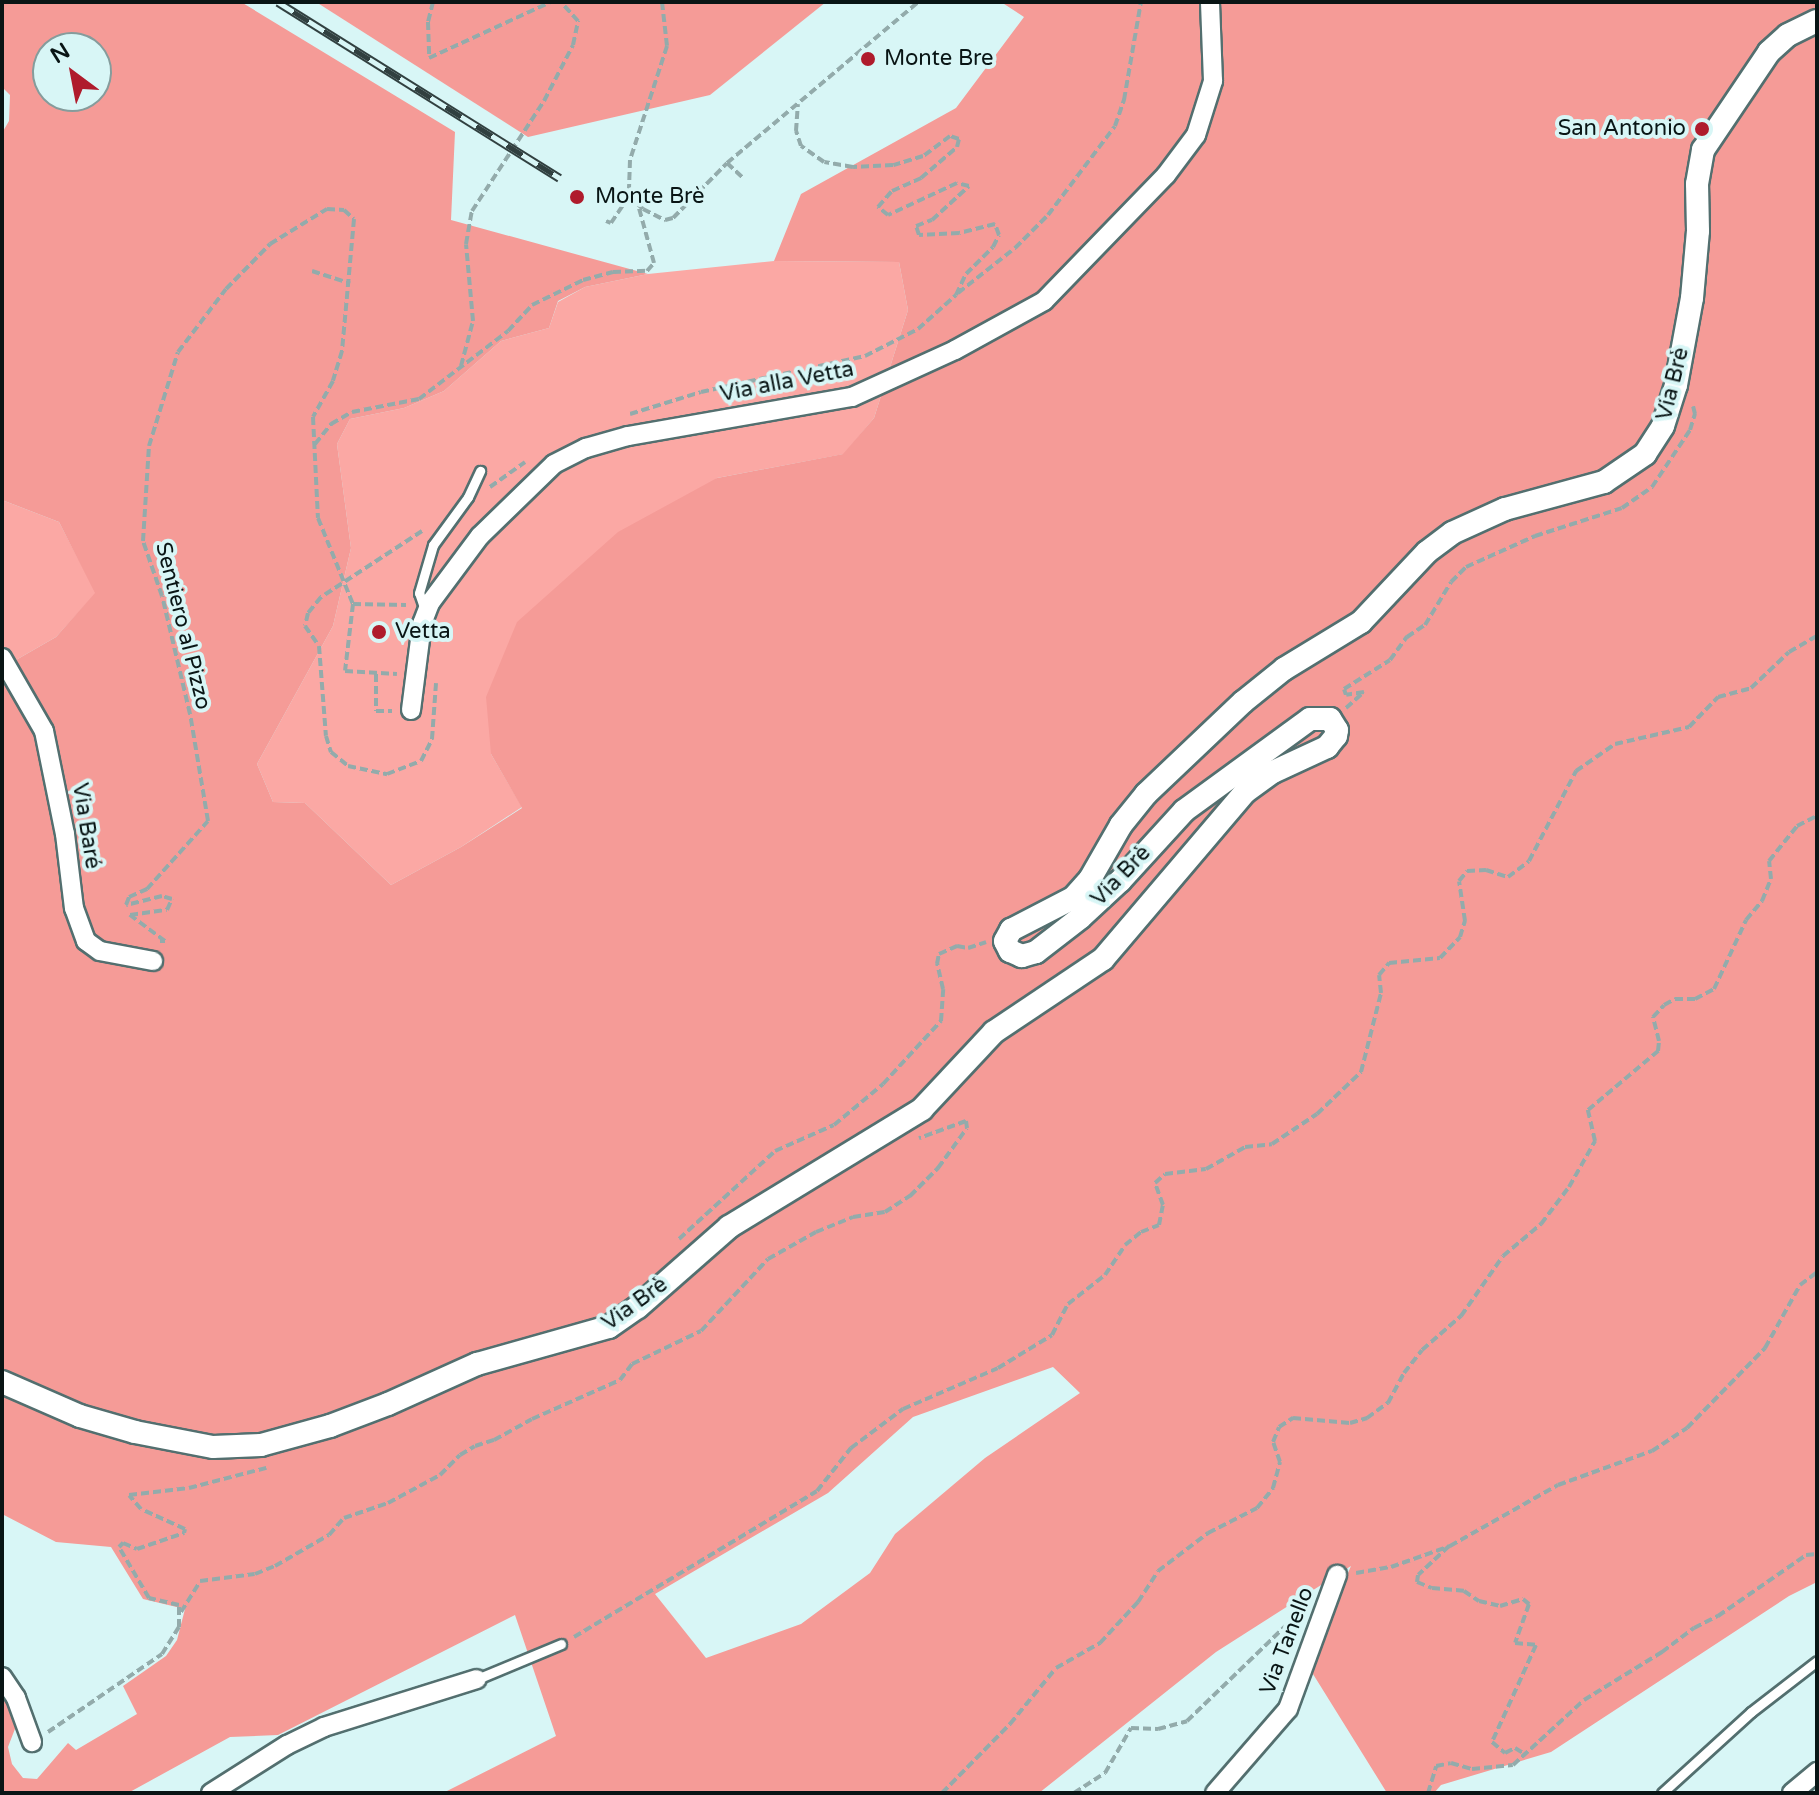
<!DOCTYPE html>
<html>
<head>
<meta charset="utf-8">
<style>
  body { margin:0 }
  #map { position:relative; width:1819px; height:1795px; overflow:hidden; background:#d8f6f6; font-family:"Varela Round",sans-serif }
  div>[style] { position:absolute }
  .green>* { inset:0; background:#fba8a4 }
  .forest>* { inset:0; background:#f59b97 }
  .path>* { height:4px; margin-top:-2px; transform-origin:0; background:repeating-linear-gradient(90deg,#93abab 0 8px,transparent 0 12px) }
  .roads { filter:drop-shadow(2px 0 #536f6f) drop-shadow(-2px 0 #536f6f) drop-shadow(0 2px #536f6f) drop-shadow(0 -2px #536f6f) }
  .service>* { height:9px; margin:-4.5px; padding:0 4.5px; transform-origin:4.5px; border-radius:4.5px; background:#fff }
  .minor>* { height:18px; margin:-9px; padding:0 9px; transform-origin:9px; border-radius:9px; background:#fff }
  .tertiary>* { height:22px; margin:-11px; padding:0 11px; transform-origin:11px; border-radius:11px; background:#fff }
  .rail>* { height:9px; margin-top:-4.5px; transform-origin:0; background:repeating-linear-gradient(90deg,#d8f6f6 0 18px,#314040 0 36px); box-sizing:border-box; border-block:2px solid #314040 }
  .dots>* { width:22px; height:22px; translate:-50% -50%; box-sizing:border-box; border:4px solid #d8f6f6; border-radius:50% }
  span { translate:-50% -50%; white-space:nowrap; text-align:center; line-height:1.15; -webkit-text-stroke:8px #d8f6f6; paint-order:stroke }
  .poi-label { font-size:22px; color:#091515 }
  .left { translate:0 -50%; text-align:left }
  .right { translate:-100% -50%; text-align:right }
  .street-label { font-size:22px; color:#091515 }
  .frame { position:absolute; inset:0; border:4px solid #091515; pointer-events:none }
  .north { position:absolute; left:32px; top:32px; width:80px; height:80px; box-sizing:border-box; background:#d8f6f6; border:2px solid #859c9c; border-radius:50%; rotate:328deg; font-size:22px; font-weight:700; line-height:32px; text-align:center; color:#091515 }
  .north::after { content:''; display:block; margin:auto; width:28px; height:36px; background:#af1b2c; clip-path:polygon(50% 0,100% 100%,50% 72%,0 100%) }
</style>
</head>
<body>
<div id="map">
  <div class="green">
    <i style="clip-path:polygon(774px 261px,899px 262px,908px 310px,874px 418px,844px 454px,717px 478px,491px 754px,522px 807px,461px 847px,391px 885px,305px 803px,273px 802px,257px 764px,333px 626px,351px 548px,337px 444px,350px 419px,404px 408px,444px 391px,501px 341px,549px 328px,558px 302px,585px 287px,648px 274px)"></i>
    <i style="clip-path:polygon(2px 500px,59px 522px,96px 593px,56px 637px,2px 668px)"></i>
  </div>
  <div class="forest">
    <i style="clip-path:polygon(evenodd,2px 2px,241px 2px,455px 132px,451px 220px,648px 274px,585px 287px,558px 301px,549px 328px,501px 341px,444px 391px,404px 408px,350px 419px,337px 444px,351px 548px,333px 626px,257px 764px,273px 802px,305px 803px,391px 885px,461px 847px,522px 808px,491px 754px,486px 697px,517px 622px,618px 532px,717px 478px,843px 454px,874px 418px,908px 310px,899px 262px,774px 261px,801px 194px,956px 108px,1024px 17px,1001px 2px,1817px 2px,1817px 1582px,1789px 1596px,1551px 1752px,1441px 1785px,1434px 1793px,1387px 1793px,1308px 1666px,1351px 1566px,1216px 1652px,1039px 1793px,443px 1793px,556px 1736px,515px 1615px,278px 1735px,230px 1737px,128px 1793px,2px 1793px,2px 1688px,18px 1721px,8px 1747px,12px 1764px,23px 1778px,37px 1779px,68px 1743px,76px 1750px,137px 1714px,123px 1686px,166px 1656px,177px 1640px,185px 1609px,143px 1599px,111px 1547px,56px 1542px,2px 1514px,2px 668px,56px 637px,95px 593px,59px 522px,2px 500px,2px 133px,9px 121px,10px 95px,2px 87px,2px 2px,48px 48px,96px 48px,96px 96px,48px 96px,48px 48px,2px 2px,1053px 1367px,1080px 1393px,985px 1458px,895px 1534px,870px 1573px,801px 1624px,706px 1658px,655px 1594px,828px 1493px,913px 1417px,1053px 1367px)"></i>
    <i style="clip-path:polygon(316px 2px,826px 2px,710px 95px,528px 137px)"></i>
  </div>
  <div class="path">
    <i style="left:433px;top:2px;width:21px;rotate:104deg"></i>
    <i style="left:428px;top:22px;width:36px;rotate:88deg"></i>
    <i style="left:429px;top:58px;width:134px;rotate:-24.7deg"></i>
    <i style="left:662px;top:2px;width:44px;rotate:83.5deg"></i>
    <i style="left:667px;top:46px;width:120px;rotate:108deg"></i>
    <i style="left:630px;top:160px;width:36px;rotate:92deg"></i>
    <i style="left:629px;top:196px;width:19px;rotate:43deg"></i>
    <i style="left:643px;top:209px;width:25px;rotate:27deg"></i>
    <i style="left:665px;top:220px;width:8px;rotate:-14deg"></i>
    <i style="left:673px;top:218px;width:77px;rotate:-45.5deg"></i>
    <i style="left:727px;top:163px;width:250px;rotate:-40.1deg"></i>
    <i style="left:727px;top:163px;width:21px;rotate:43deg"></i>
    <i style="left:606px;top:221px;width:5px;rotate:22deg"></i>
    <i style="left:611px;top:223px;width:32px;rotate:-56deg"></i>
    <i style="left:312px;top:271px;width:40px;rotate:18deg"></i>
    <i style="left:958px;top:293px;width:73px;rotate:-38.3deg"></i>
    <i style="left:1015px;top:248px;width:47px;rotate:-45deg"></i>
    <i style="left:1048px;top:215px;width:111px;rotate:-53deg"></i>
    <i style="left:1115px;top:126px;width:28px;rotate:-71deg"></i>
    <i style="left:1124px;top:100px;width:99px;rotate:-80.2deg"></i>
    <i style="left:461px;top:366px;width:47px;rotate:-75.1deg"></i>
    <i style="left:473px;top:321px;width:77px;rotate:-95.2deg"></i>
    <i style="left:466px;top:244px;width:34px;rotate:-80deg"></i>
    <i style="left:472px;top:211px;width:131px;rotate:-56.8deg"></i>
    <i style="left:544px;top:101px;width:63px;rotate:-62.6deg"></i>
    <i style="left:573px;top:45px;width:25px;rotate:-78deg"></i>
    <i style="left:578px;top:21px;width:25px;rotate:-132deg"></i>
    <i style="left:630px;top:414px;width:74px;rotate:-17.2deg"></i>
    <i style="left:701px;top:392px;width:168px;rotate:-12.4deg"></i>
    <i style="left:865px;top:356px;width:59px;rotate:-27deg"></i>
    <i style="left:918px;top:329px;width:51px;rotate:-41.8deg"></i>
    <i style="left:956px;top:295px;width:23px;rotate:-65deg"></i>
    <i style="left:966px;top:274px;width:38px;rotate:-45deg"></i>
    <i style="left:993px;top:247px;width:13px;rotate:-63deg"></i>
    <i style="left:999px;top:235px;width:12px;rotate:-110deg"></i>
    <i style="left:995px;top:224px;width:37px;rotate:166deg"></i>
    <i style="left:959px;top:233px;width:40px;rotate:177.1deg"></i>
    <i style="left:919px;top:235px;width:9px;rotate:-108deg"></i>
    <i style="left:916px;top:226px;width:17px;rotate:-21deg"></i>
    <i style="left:932px;top:220px;width:50px;rotate:-42.6deg"></i>
    <i style="left:969px;top:186px;width:12px;rotate:-166deg"></i>
    <i style="left:957px;top:183px;width:76px;rotate:155.1deg"></i>
    <i style="left:888px;top:215px;width:13px;rotate:-141deg"></i>
    <i style="left:878px;top:207px;width:21px;rotate:-49deg"></i>
    <i style="left:892px;top:191px;width:32px;rotate:-24deg"></i>
    <i style="left:921px;top:178px;width:48px;rotate:-40.7deg"></i>
    <i style="left:957px;top:147px;width:8px;rotate:-76deg"></i>
    <i style="left:959px;top:139px;width:9px;rotate:-162deg"></i>
    <i style="left:950px;top:136px;width:34px;rotate:143deg"></i>
    <i style="left:923px;top:156px;width:31px;rotate:163deg"></i>
    <i style="left:893px;top:165px;width:40px;rotate:177.1deg"></i>
    <i style="left:853px;top:167px;width:29px;rotate:-170deg"></i>
    <i style="left:824px;top:162px;width:28px;rotate:-145deg"></i>
    <i style="left:801px;top:146px;width:16px;rotate:-108deg"></i>
    <i style="left:796px;top:131px;width:27px;rotate:-86deg"></i>
    <i style="left:315px;top:444px;width:26px;rotate:-51deg"></i>
    <i style="left:331px;top:424px;width:24px;rotate:-30deg"></i>
    <i style="left:352px;top:412px;width:68px;rotate:-11deg"></i>
    <i style="left:419px;top:399px;width:112px;rotate:-37.4deg"></i>
    <i style="left:508px;top:331px;width:35px;rotate:-47deg"></i>
    <i style="left:532px;top:305px;width:57px;rotate:-26.1deg"></i>
    <i style="left:583px;top:280px;width:31px;rotate:-15deg"></i>
    <i style="left:613px;top:272px;width:34px;rotate:-2deg"></i>
    <i style="left:647px;top:271px;width:11px;rotate:-49deg"></i>
    <i style="left:654px;top:263px;width:57px;rotate:-105.3deg"></i>
    <i style="left:490px;top:487px;width:43px;rotate:-35.5deg"></i>
    <i style="left:422px;top:531px;width:121px;rotate:146.8deg"></i>
    <i style="left:321px;top:597px;width:21px;rotate:129deg"></i>
    <i style="left:308px;top:613px;width:13px;rotate:103deg"></i>
    <i style="left:305px;top:626px;width:24px;rotate:55deg"></i>
    <i style="left:319px;top:646px;width:90px;rotate:85.6deg"></i>
    <i style="left:326px;top:736px;width:17px;rotate:73deg"></i>
    <i style="left:331px;top:752px;width:22px;rotate:39deg"></i>
    <i style="left:348px;top:766px;width:40px;rotate:12deg"></i>
    <i style="left:387px;top:774px;width:36px;rotate:-21deg"></i>
    <i style="left:421px;top:761px;width:25px;rotate:-63deg"></i>
    <i style="left:432px;top:739px;width:56px;rotate:-85.9deg"></i>
    <i style="left:353px;top:604px;width:53px;rotate:1.1deg"></i>
    <i style="left:376px;top:674px;width:37px;rotate:90deg"></i>
    <i style="left:376px;top:711px;width:16px"></i>
    <i style="left:1364px;top:692px;width:18px;rotate:171deg"></i>
    <i style="left:1346px;top:695px;width:6px;rotate:-108deg"></i>
    <i style="left:1344px;top:689px;width:54px;rotate:-32.2deg"></i>
    <i style="left:1390px;top:660px;width:29px;rotate:-54deg"></i>
    <i style="left:1407px;top:637px;width:22px;rotate:-34deg"></i>
    <i style="left:1425px;top:625px;width:50px;rotate:-58.8deg"></i>
    <i style="left:1451px;top:582px;width:21px;rotate:-45deg"></i>
    <i style="left:1466px;top:567px;width:76px;rotate:-24.2deg"></i>
    <i style="left:1535px;top:536px;width:91px;rotate:-17.8deg"></i>
    <i style="left:1622px;top:508px;width:37px;rotate:-35deg"></i>
    <i style="left:1652px;top:487px;width:69px;rotate:-56.3deg"></i>
    <i style="left:1690px;top:430px;width:17px;rotate:-73deg"></i>
    <i style="left:1695px;top:414px;width:8px;rotate:-104deg"></i>
    <i style="left:1346px;top:708px;width:24px;rotate:-42deg"></i>
    <i style="left:160px;top:941px;width:5px"></i>
    <i style="left:165px;top:941px;width:44px;rotate:-143.4deg"></i>
    <i style="left:130px;top:915px;width:37px;rotate:-8deg"></i>
    <i style="left:167px;top:910px;width:12px;rotate:-66deg"></i>
    <i style="left:172px;top:899px;width:10px;rotate:-163deg"></i>
    <i style="left:162px;top:896px;width:37px;rotate:166deg"></i>
    <i style="left:126px;top:905px;width:9px;rotate:-69deg"></i>
    <i style="left:129px;top:897px;width:20px;rotate:-24deg"></i>
    <i style="left:147px;top:889px;width:91px;rotate:-48.1deg"></i>
    <i style="left:208px;top:821px;width:109px;rotate:-99.5deg"></i>
    <i style="left:190px;top:714px;width:121px;rotate:-103.3deg"></i>
    <i style="left:162px;top:596px;width:58px;rotate:-109.1deg"></i>
    <i style="left:143px;top:541px;width:95px;rotate:-86.4deg"></i>
    <i style="left:149px;top:446px;width:98px;rotate:-72.9deg"></i>
    <i style="left:178px;top:352px;width:79px;rotate:-52.7deg"></i>
    <i style="left:226px;top:289px;width:63px;rotate:-45.6deg"></i>
    <i style="left:270px;top:244px;width:67px;rotate:-31.6deg"></i>
    <i style="left:327px;top:209px;width:17px;rotate:3deg"></i>
    <i style="left:344px;top:210px;width:13px;rotate:42deg"></i>
    <i style="left:354px;top:219px;width:133px;rotate:95.2deg"></i>
    <i style="left:342px;top:351px;width:31px;rotate:107deg"></i>
    <i style="left:333px;top:381px;width:41px;rotate:119.1deg"></i>
    <i style="left:313px;top:417px;width:101px;rotate:87.2deg"></i>
    <i style="left:318px;top:518px;width:93px;rotate:67.9deg"></i>
    <i style="left:353px;top:604px;width:67px;rotate:96.8deg"></i>
    <i style="left:345px;top:671px;width:52px;rotate:3.3deg"></i>
    <i style="left:679px;top:1239px;width:130px;rotate:-42.5deg"></i>
    <i style="left:775px;top:1151px;width:64px;rotate:-23.8deg"></i>
    <i style="left:834px;top:1125px;width:64px;rotate:-39.9deg"></i>
    <i style="left:883px;top:1084px;width:86px;rotate:-47.4deg"></i>
    <i style="left:941px;top:1021px;width:32px;rotate:-86deg"></i>
    <i style="left:943px;top:989px;width:26px;rotate:-103deg"></i>
    <i style="left:937px;top:964px;width:10px;rotate:-79deg"></i>
    <i style="left:939px;top:954px;width:20px;rotate:-24deg"></i>
    <i style="left:957px;top:946px;width:11px;rotate:10deg"></i>
    <i style="left:968px;top:948px;width:19px;rotate:-18deg"></i>
    <i style="left:1449px;top:1546px;width:42px;rotate:136.9deg"></i>
    <i style="left:1418px;top:1575px;width:7px;rotate:98deg"></i>
    <i style="left:1417px;top:1582px;width:16px;rotate:22deg"></i>
    <i style="left:1432px;top:1588px;width:32px;rotate:5deg"></i>
    <i style="left:1464px;top:1591px;width:18px;rotate:34deg"></i>
    <i style="left:1479px;top:1601px;width:22px;rotate:13deg"></i>
    <i style="left:1500px;top:1606px;width:24px;rotate:-17deg"></i>
    <i style="left:1523px;top:1599px;width:8px;rotate:40deg"></i>
    <i style="left:1529px;top:1604px;width:41px;rotate:109.7deg"></i>
    <i style="left:1515px;top:1643px;width:21px;rotate:5deg"></i>
    <i style="left:1536px;top:1645px;width:107px;rotate:114.4deg"></i>
    <i style="left:1492px;top:1742px;width:17px;rotate:40deg"></i>
    <i style="left:1505px;top:1753px;width:11px;rotate:-27deg"></i>
    <i style="left:1515px;top:1748px;width:13px;rotate:32deg"></i>
    <i style="left:1356px;top:1573px;width:36px;rotate:-10deg"></i>
    <i style="left:1391px;top:1567px;width:63px;rotate:-19.6deg"></i>
    <i style="left:1450px;top:1546px;width:124px;rotate:-29.5deg"></i>
    <i style="left:1558px;top:1485px;width:100px;rotate:-19.9deg"></i>
    <i style="left:1652px;top:1451px;width:42px;rotate:-33.3deg"></i>
    <i style="left:1687px;top:1428px;width:112px;rotate:-45.7deg"></i>
    <i style="left:1765px;top:1348px;width:72px;rotate:-60.9deg"></i>
    <i style="left:1800px;top:1285px;width:21px;rotate:-37deg"></i>
    <i style="left:181px;top:1612px;width:36px;rotate:-58deg"></i>
    <i style="left:200px;top:1581px;width:55px;rotate:-7.3deg"></i>
    <i style="left:255px;top:1574px;width:22px;rotate:-22deg"></i>
    <i style="left:275px;top:1566px;width:62px;rotate:-29.9deg"></i>
    <i style="left:329px;top:1535px;width:23px;rotate:-49deg"></i>
    <i style="left:344px;top:1518px;width:46px;rotate:-18.8deg"></i>
    <i style="left:388px;top:1503px;width:59px;rotate:-28.3deg"></i>
    <i style="left:440px;top:1475px;width:28px;rotate:-45deg"></i>
    <i style="left:460px;top:1455px;width:17px;rotate:-31deg"></i>
    <i style="left:475px;top:1446px;width:20px;rotate:-18deg"></i>
    <i style="left:494px;top:1440px;width:43px;rotate:-28.9deg"></i>
    <i style="left:532px;top:1419px;width:96px;rotate:-23.9deg"></i>
    <i style="left:620px;top:1380px;width:20px;rotate:-53deg"></i>
    <i style="left:632px;top:1364px;width:76px;rotate:-25.6deg"></i>
    <i style="left:701px;top:1331px;width:98px;rotate:-47.1deg"></i>
    <i style="left:768px;top:1259px;width:55px;rotate:-29.4deg"></i>
    <i style="left:816px;top:1232px;width:40px;rotate:-22deg"></i>
    <i style="left:853px;top:1217px;width:32px;rotate:-9deg"></i>
    <i style="left:885px;top:1212px;width:30px;rotate:-33deg"></i>
    <i style="left:910px;top:1196px;width:40px;rotate:-45deg"></i>
    <i style="left:938px;top:1168px;width:49px;rotate:-54.1deg"></i>
    <i style="left:967px;top:1128px;width:7px;rotate:-98deg"></i>
    <i style="left:966px;top:1121px;width:50px;rotate:160.1deg"></i>
    <i style="left:574px;top:1637px;width:283px;rotate:-31deg"></i>
    <i style="left:817px;top:1491px;width:55px;rotate:-51.7deg"></i>
    <i style="left:851px;top:1448px;width:65px;rotate:-36.9deg"></i>
    <i style="left:903px;top:1409px;width:103px;rotate:-23.3deg"></i>
    <i style="left:998px;top:1368px;width:63px;rotate:-31.4deg"></i>
    <i style="left:1052px;top:1335px;width:35px;rotate:-63deg"></i>
    <i style="left:1068px;top:1304px;width:47px;rotate:-38.1deg"></i>
    <i style="left:1105px;top:1275px;width:36px;rotate:-56deg"></i>
    <i style="left:1125px;top:1245px;width:21px;rotate:-39deg"></i>
    <i style="left:1141px;top:1232px;width:19px;rotate:-21deg"></i>
    <i style="left:1159px;top:1225px;width:20px;rotate:-79deg"></i>
    <i style="left:1163px;top:1205px;width:23px;rotate:-110deg"></i>
    <i style="left:1155px;top:1183px;width:13px;rotate:-42deg"></i>
    <i style="left:1165px;top:1174px;width:41px;rotate:-7deg"></i>
    <i style="left:1206px;top:1169px;width:45px;rotate:-29.4deg"></i>
    <i style="left:1245px;top:1147px;width:27px;rotate:-6deg"></i>
    <i style="left:1272px;top:1144px;width:54px;rotate:-33.7deg"></i>
    <i style="left:1317px;top:1114px;width:61px;rotate:-43.7deg"></i>
    <i style="left:1361px;top:1072px;width:81px;rotate:-75.8deg"></i>
    <i style="left:1381px;top:993px;width:18px;rotate:-96deg"></i>
    <i style="left:1379px;top:975px;width:16px;rotate:-50deg"></i>
    <i style="left:1389px;top:963px;width:51px;rotate:-5.6deg"></i>
    <i style="left:1440px;top:958px;width:29px;rotate:-46deg"></i>
    <i style="left:1460px;top:937px;width:17px;rotate:-73deg"></i>
    <i style="left:1465px;top:921px;width:40px;rotate:-98.5deg"></i>
    <i style="left:1459px;top:881px;width:13px;rotate:-51deg"></i>
    <i style="left:1467px;top:871px;width:19px;rotate:-3deg"></i>
    <i style="left:1486px;top:870px;width:23px;rotate:18deg"></i>
    <i style="left:1508px;top:877px;width:26px;rotate:-37deg"></i>
    <i style="left:1529px;top:861px;width:102px;rotate:-62.4deg"></i>
    <i style="left:1576px;top:771px;width:47px;rotate:-34.7deg"></i>
    <i style="left:1615px;top:744px;width:76px;rotate:-12.9deg"></i>
    <i style="left:1689px;top:727px;width:42px;rotate:-46deg"></i>
    <i style="left:1718px;top:697px;width:34px;rotate:-15deg"></i>
    <i style="left:1751px;top:688px;width:52px;rotate:-43.5deg"></i>
    <i style="left:1789px;top:652px;width:32px;rotate:-30deg"></i>
    <i style="left:48px;top:1732px;width:138px;rotate:-34.4deg"></i>
    <i style="left:162px;top:1654px;width:32px;rotate:-58deg"></i>
    <i style="left:179px;top:1627px;width:22px;rotate:-90deg"></i>
    <i style="left:179px;top:1605px;width:31px;rotate:-167deg"></i>
    <i style="left:149px;top:1598px;width:59px;rotate:-120.5deg"></i>
    <i style="left:119px;top:1547px;width:6px;rotate:-45deg"></i>
    <i style="left:123px;top:1543px;width:15px;rotate:23deg"></i>
    <i style="left:137px;top:1549px;width:50px;rotate:-18.8deg"></i>
    <i style="left:184px;top:1533px;width:4px;rotate:-76deg"></i>
    <i style="left:185px;top:1529px;width:48px;rotate:-155.6deg"></i>
    <i style="left:141px;top:1509px;width:18px;rotate:-131deg"></i>
    <i style="left:129px;top:1495px;width:60px;rotate:-6.7deg"></i>
    <i style="left:189px;top:1488px;width:80px;rotate:-14.6deg"></i>
    <i style="left:942px;top:1793px;width:97px;rotate:-45.4deg"></i>
    <i style="left:1010px;top:1724px;width:72px;rotate:-50.6deg"></i>
    <i style="left:1056px;top:1668px;width:51px;rotate:-29.6deg"></i>
    <i style="left:1100px;top:1643px;width:56px;rotate:-47.2deg"></i>
    <i style="left:1138px;top:1602px;width:37px;rotate:-57deg"></i>
    <i style="left:1158px;top:1571px;width:63px;rotate:-37.2deg"></i>
    <i style="left:1208px;top:1533px;width:55px;rotate:-27deg"></i>
    <i style="left:1257px;top:1508px;width:26px;rotate:-51deg"></i>
    <i style="left:1273px;top:1488px;width:27px;rotate:-75deg"></i>
    <i style="left:1280px;top:1462px;width:21px;rotate:-109deg"></i>
    <i style="left:1273px;top:1442px;width:16px;rotate:-68deg"></i>
    <i style="left:1279px;top:1427px;width:17px;rotate:-33deg"></i>
    <i style="left:1293px;top:1418px;width:57px;rotate:5deg"></i>
    <i style="left:1350px;top:1423px;width:18px;rotate:-16deg"></i>
    <i style="left:1367px;top:1418px;width:26px;rotate:-36deg"></i>
    <i style="left:1388px;top:1403px;width:34px;rotate:-62deg"></i>
    <i style="left:1404px;top:1373px;width:29px;rotate:-52deg"></i>
    <i style="left:1422px;top:1350px;width:52px;rotate:-41.1deg"></i>
    <i style="left:1461px;top:1316px;width:73px;rotate:-55deg"></i>
    <i style="left:1503px;top:1256px;width:50px;rotate:-40.1deg"></i>
    <i style="left:1541px;top:1224px;width:46px;rotate:-52.9deg"></i>
    <i style="left:1569px;top:1187px;width:53px;rotate:-60.5deg"></i>
    <i style="left:1595px;top:1141px;width:32px;rotate:-103deg"></i>
    <i style="left:1588px;top:1110px;width:92px;rotate:-40.1deg"></i>
    <i style="left:1658px;top:1051px;width:10px;rotate:-84deg"></i>
    <i style="left:1659px;top:1041px;width:25px;rotate:-104deg"></i>
    <i style="left:1653px;top:1017px;width:16px;rotate:-47deg"></i>
    <i style="left:1664px;top:1005px;width:13px;rotate:-29deg"></i>
    <i style="left:1675px;top:999px;width:20px"></i>
    <i style="left:1695px;top:999px;width:21px;rotate:-28deg"></i>
    <i style="left:1714px;top:989px;width:76px;rotate:-65.1deg"></i>
    <i style="left:1746px;top:920px;width:25px;rotate:-50deg"></i>
    <i style="left:1762px;top:901px;width:24px;rotate:-68deg"></i>
    <i style="left:1771px;top:879px;width:18px;rotate:-96deg"></i>
    <i style="left:1769px;top:861px;width:45px;rotate:-51.3deg"></i>
    <i style="left:1797px;top:826px;width:22px;rotate:-27deg"></i>
    <i style="left:1074px;top:1793px;width:37px;rotate:-33deg"></i>
    <i style="left:1105px;top:1773px;width:52px;rotate:-60deg"></i>
    <i style="left:1131px;top:1728px;width:27px;rotate:2deg"></i>
    <i style="left:1158px;top:1729px;width:30px;rotate:-15deg"></i>
    <i style="left:1187px;top:1721px;width:160px;rotate:-44deg"></i>
    <i style="left:1428px;top:1793px;width:28px;rotate:-73deg"></i>
    <i style="left:1436px;top:1766px;width:15px;rotate:-11deg"></i>
    <i style="left:1451px;top:1763px;width:22px;rotate:16deg"></i>
    <i style="left:1472px;top:1769px;width:41px;rotate:-5.6deg"></i>
    <i style="left:1513px;top:1765px;width:96px;rotate:-42.5deg"></i>
    <i style="left:1584px;top:1700px;width:92px;rotate:-31.6deg"></i>
    <i style="left:1662px;top:1652px;width:40px;rotate:-37deg"></i>
    <i style="left:1694px;top:1628px;width:27px;rotate:-27deg"></i>
    <i style="left:1718px;top:1616px;width:107px;rotate:-34.7deg"></i>
    <i style="left:1806px;top:1555px;width:11px;rotate:-5deg"></i>
  </div>
  <div class="roads">
    <div class="service">
      <i style="left:425px;top:610px;width:18px;rotate:-109deg"></i>
      <i style="left:419px;top:593px;width:50px;rotate:-73.7deg"></i>
      <i style="left:433px;top:545px;width:59px;rotate:-53.9deg"></i>
      <i style="left:468px;top:497px;width:29px;rotate:-65deg"></i>
      <i style="left:477px;top:1679px;width:91px;rotate:-22.6deg"></i>
      <i style="left:1662px;top:1793px;width:120px;rotate:-42.3deg"></i>
      <i style="left:1751px;top:1712px;width:83px;rotate:-37.7deg"></i>
    </div>
    <div class="minor">
      <i style="left:2px;top:658px;width:84px;rotate:60.1deg"></i>
      <i style="left:44px;top:731px;width:105px;rotate:78.5deg"></i>
      <i style="left:65px;top:834px;width:75px;rotate:83.1deg"></i>
      <i style="left:74px;top:908px;width:35px;rotate:70deg"></i>
      <i style="left:86px;top:941px;width:17px;rotate:36deg"></i>
      <i style="left:100px;top:951px;width:54px;rotate:10.7deg"></i>
      <i style="left:411px;top:710px;width:87px;rotate:-82.7deg"></i>
      <i style="left:422px;top:624px;width:22px;rotate:-69deg"></i>
      <i style="left:430px;top:603px;width:84px;rotate:-53.3deg"></i>
      <i style="left:480px;top:536px;width:103px;rotate:-44.2deg"></i>
      <i style="left:554px;top:464px;width:36px;rotate:-27deg"></i>
      <i style="left:586px;top:448px;width:44px;rotate:-15.9deg"></i>
      <i style="left:628px;top:436px;width:227px;rotate:-9.9deg"></i>
      <i style="left:852px;top:397px;width:113px;rotate:-24.5deg"></i>
      <i style="left:955px;top:350px;width:102px;rotate:-28.8deg"></i>
      <i style="left:1044px;top:301px;width:175px;rotate:-45.9deg"></i>
      <i style="left:1166px;top:175px;width:50px;rotate:-53.1deg"></i>
      <i style="left:1196px;top:135px;width:57px;rotate:-72.5deg"></i>
      <i style="left:1213px;top:81px;width:79px;rotate:-92.2deg"></i>
      <i style="left:2px;top:1677px;width:25px;rotate:56deg"></i>
      <i style="left:16px;top:1698px;width:47px;rotate:70deg"></i>
      <i style="left:211px;top:1793px;width:90px;rotate:-32.3deg"></i>
      <i style="left:287px;top:1745px;width:41px;rotate:-25.9deg"></i>
      <i style="left:324px;top:1727px;width:160px;rotate:-17.4deg"></i>
      <i style="left:1215px;top:1793px;width:111px;rotate:-49deg"></i>
      <i style="left:1288px;top:1709px;width:143px;rotate:-69.9deg"></i>
      <i style="left:1792px;top:1793px;width:33px;rotate:-40deg"></i>
    </div>
    <div class="tertiary">
      <i style="left:2px;top:1382px;width:85px;rotate:23.6deg"></i>
      <i style="left:80px;top:1416px;width:57px;rotate:16.2deg"></i>
      <i style="left:135px;top:1432px;width:79px;rotate:10.9deg"></i>
      <i style="left:213px;top:1447px;width:48px;rotate:-2.4deg"></i>
      <i style="left:261px;top:1445px;width:72px;rotate:-15.4deg"></i>
      <i style="left:330px;top:1426px;width:62px;rotate:-20.8deg"></i>
      <i style="left:388px;top:1404px;width:98px;rotate:-24.2deg"></i>
      <i style="left:477px;top:1364px;width:137px;rotate:-15.7deg"></i>
      <i style="left:609px;top:1327px;width:35px;rotate:-35deg"></i>
      <i style="left:638px;top:1307px;width:121px;rotate:-41.3deg"></i>
      <i style="left:729px;top:1227px;width:226px;rotate:-31.4deg"></i>
      <i style="left:922px;top:1109px;width:105px;rotate:-46.9deg"></i>
      <i style="left:994px;top:1032px;width:131px;rotate:-33.8deg"></i>
      <i style="left:1103px;top:959px;width:219px;rotate:-49.6deg"></i>
      <i style="left:1245px;top:792px;width:34px;rotate:-36deg"></i>
      <i style="left:1273px;top:772px;width:60px;rotate:-24.8deg"></i>
      <i style="left:1327px;top:747px;width:14px;rotate:-51deg"></i>
      <i style="left:1336px;top:736px;width:6px;rotate:-81deg"></i>
      <i style="left:1337px;top:730px;width:13px;rotate:-122deg"></i>
      <i style="left:1330px;top:719px;width:20px;rotate:180deg"></i>
      <i style="left:1310px;top:719px;width:156px;rotate:143.9deg"></i>
      <i style="left:1184px;top:811px;width:95px;rotate:132.4deg"></i>
      <i style="left:1120px;top:881px;width:54px;rotate:137.2deg"></i>
      <i style="left:1080px;top:918px;width:56px;rotate:142.3deg"></i>
      <i style="left:1036px;top:952px;width:15px;rotate:164deg"></i>
      <i style="left:1022px;top:956px;width:13px;rotate:-157deg"></i>
      <i style="left:1010px;top:951px;width:11px;rotate:-117deg"></i>
      <i style="left:1005px;top:941px;width:13px;rotate:-61deg"></i>
      <i style="left:1011px;top:930px;width:70px;rotate:-27.3deg"></i>
      <i style="left:1073px;top:898px;width:25px;rotate:-48deg"></i>
      <i style="left:1090px;top:879px;width:62px;rotate:-60.1deg"></i>
      <i style="left:1121px;top:825px;width:40px;rotate:-51deg"></i>
      <i style="left:1146px;top:794px;width:134px;rotate:-43.5deg"></i>
      <i style="left:1243px;top:702px;width:53px;rotate:-38.8deg"></i>
      <i style="left:1284px;top:669px;width:90px;rotate:-31.4deg"></i>
      <i style="left:1361px;top:622px;width:96px;rotate:-46.7deg"></i>
      <i style="left:1427px;top:552px;width:31px;rotate:-37deg"></i>
      <i style="left:1452px;top:533px;width:58px;rotate:-24.4deg"></i>
      <i style="left:1505px;top:509px;width:103px;rotate:-15.3deg"></i>
      <i style="left:1604px;top:482px;width:50px;rotate:-34.3deg"></i>
      <i style="left:1645px;top:454px;width:33px;rotate:-57deg"></i>
      <i style="left:1663px;top:426px;width:43px;rotate:-72.4deg"></i>
      <i style="left:1676px;top:385px;width:88px;rotate:-79.6deg"></i>
      <i style="left:1692px;top:298px;width:67px;rotate:-84.9deg"></i>
      <i style="left:1698px;top:231px;width:47px;rotate:-91.2deg"></i>
      <i style="left:1697px;top:184px;width:35px;rotate:-80deg"></i>
      <i style="left:1703px;top:150px;width:118px;rotate:-56deg"></i>
      <i style="left:1769px;top:52px;width:25px;rotate:-42deg"></i>
      <i style="left:1788px;top:35px;width:32px;rotate:-26deg"></i>
    </div>
  </div>
  <div class="rail">
    <i style="left:278px;top:2px;width:332px;rotate:32deg"></i>
  </div>
  <div class="dots">
    <i style="left:868px;top:59px;background:#af1b2c"></i>
    <i style="left:1702px;top:129px;background:#af1b2c"></i>
    <i style="left:577px;top:197px;background:#af1b2c"></i>
    <i style="left:379px;top:632px;background:#af1b2c"></i>
  </div>
  <div class="poi-label">
    <span class="left" style="left:884px;top:59px">Monte Bre</span>
    <span class="right" style="left:1686px;top:129px">San Antonio</span>
    <span class="left" style="left:595px;top:197px">Monte Brè</span>
    <span class="left" style="left:395px;top:632px">Vetta</span>
  </div>
  <div class="street-label">
    <span style="left:787px;top:382px;rotate:-11deg">Via alla Vetta</span>
    <span style="left:1673px;top:384px;rotate:-76deg">Via Brè</span>
    <span style="left:183px;top:626px;rotate:76deg">Sentiero al Pizzo</span>
    <span style="left:86px;top:826px;rotate:81deg">Via Baré</span>
    <span style="left:1121px;top:876px;rotate:-46deg">Via Brè</span>
    <span style="left:635px;top:1304px;rotate:-36deg">Via Brè</span>
    <span style="left:1287px;top:1641px;rotate:-69deg">Via Tanello</span>
  </div>
  <div class="frame"></div>
  <div class="north">N</div>
</div>
</body>
</html>
